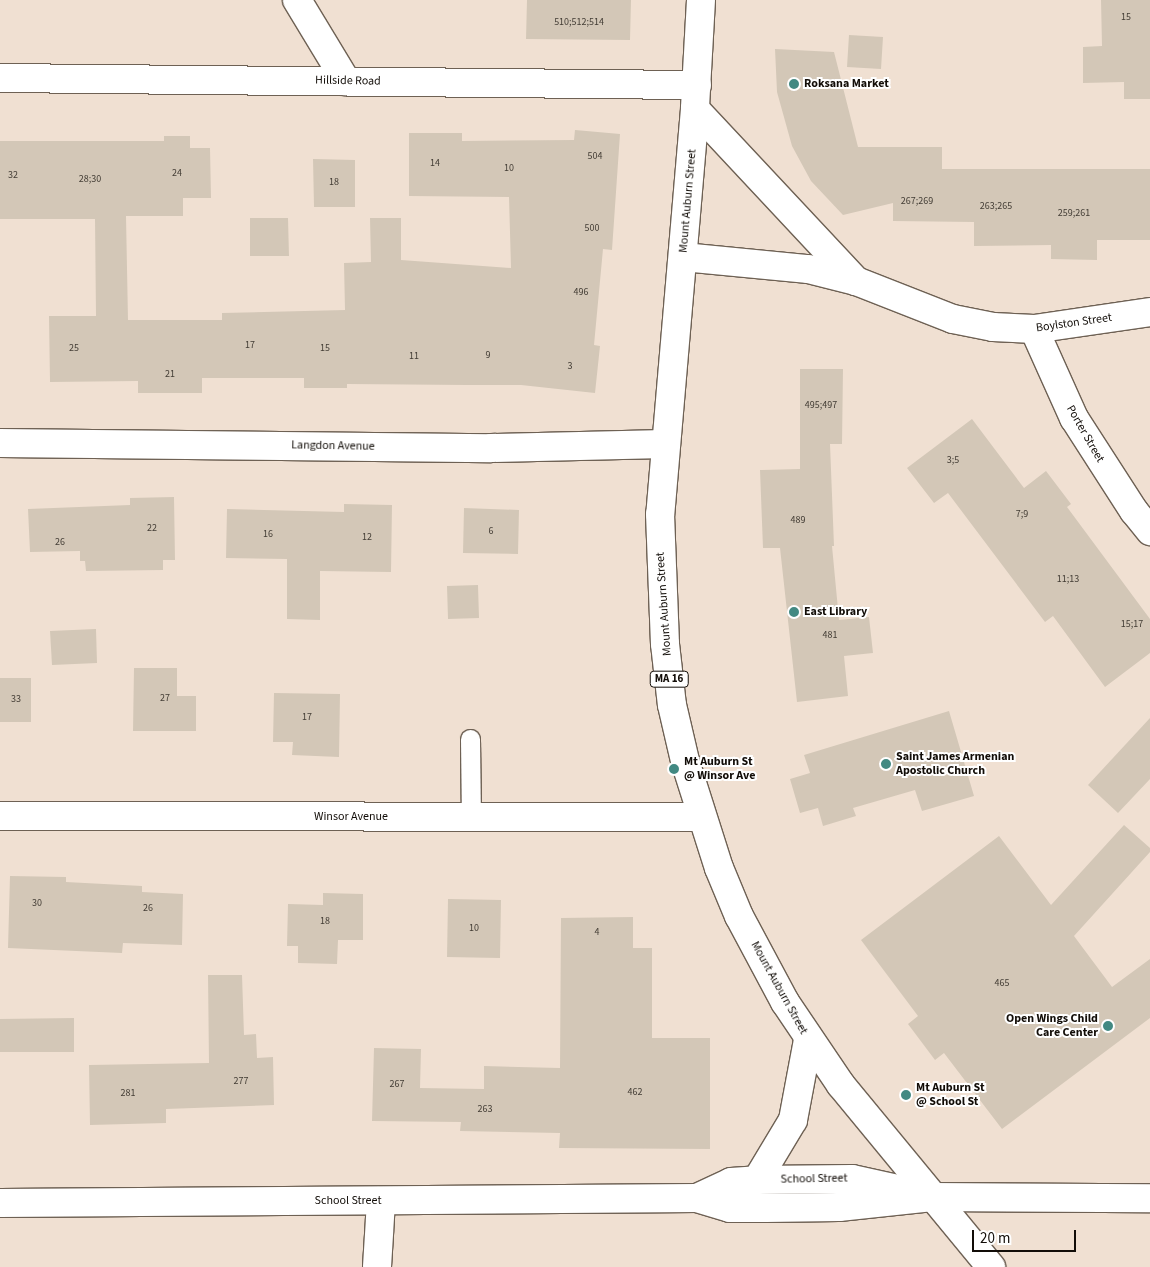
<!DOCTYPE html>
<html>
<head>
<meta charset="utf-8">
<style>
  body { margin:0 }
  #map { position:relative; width:1150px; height:1267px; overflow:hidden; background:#f0e0d2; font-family:"Source Sans 3",sans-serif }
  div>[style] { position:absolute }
  .building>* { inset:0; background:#d3c7b7 }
  .roads { filter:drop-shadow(1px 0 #6e6154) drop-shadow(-1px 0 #6e6154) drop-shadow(0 1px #6e6154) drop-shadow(0 -1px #6e6154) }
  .lane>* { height:19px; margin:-9.5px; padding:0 9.5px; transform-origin:9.5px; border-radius:9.5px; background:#fff }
  .street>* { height:28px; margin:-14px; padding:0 14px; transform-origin:14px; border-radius:14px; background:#fff }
  .secondary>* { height:28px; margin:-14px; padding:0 14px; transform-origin:14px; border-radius:14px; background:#fff }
  .primary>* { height:28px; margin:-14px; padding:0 14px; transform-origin:14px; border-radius:14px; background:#fff }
  .dots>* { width:14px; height:14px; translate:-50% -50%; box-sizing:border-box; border:2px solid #fff; border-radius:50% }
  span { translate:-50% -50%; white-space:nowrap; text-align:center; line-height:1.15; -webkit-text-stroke:4px #fff; paint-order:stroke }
  .number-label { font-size:10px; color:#423c34 }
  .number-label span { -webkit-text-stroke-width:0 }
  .shield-label span { padding:1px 4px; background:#fff; border:1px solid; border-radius:4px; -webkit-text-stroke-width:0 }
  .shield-label { font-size:11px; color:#120d08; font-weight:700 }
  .street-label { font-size:12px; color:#120d08 }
  .poi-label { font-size:12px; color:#120d08; font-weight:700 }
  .left { translate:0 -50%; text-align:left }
  .right { translate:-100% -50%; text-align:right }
  .scale { position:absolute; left:972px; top:1230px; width:104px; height:22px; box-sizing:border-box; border:2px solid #120d08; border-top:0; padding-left:6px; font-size:15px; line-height:18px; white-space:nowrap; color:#120d08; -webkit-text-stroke:4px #fff; paint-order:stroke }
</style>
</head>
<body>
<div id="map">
  <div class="building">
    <i style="clip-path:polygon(527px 0,631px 0,630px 40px,526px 39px)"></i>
    <i style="clip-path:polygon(1101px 0,1150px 0,1150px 99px,1124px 99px,1124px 82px,1083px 83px,1083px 47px,1102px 46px)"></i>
    <i style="clip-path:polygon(849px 35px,883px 37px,881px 69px,847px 67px)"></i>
    <i style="clip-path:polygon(775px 49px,834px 52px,858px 147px,942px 147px,942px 169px,1150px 169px,1150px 240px,1097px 240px,1097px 260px,1051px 259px,1051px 245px,974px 246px,974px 222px,893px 221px,893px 203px,843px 215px,811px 181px,792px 146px,777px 92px)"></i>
    <i style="clip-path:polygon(575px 130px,620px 134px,612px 250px,603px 249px,594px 345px,600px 346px,595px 393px,521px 385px,467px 385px,347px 384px,347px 388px,304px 388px,304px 378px,202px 378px,202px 393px,138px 393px,138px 381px,50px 382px,49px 316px,96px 316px,95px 219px,0 219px,0 141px,164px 141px,164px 136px,190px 136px,190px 148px,210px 148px,211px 198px,183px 198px,183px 216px,126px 216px,128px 320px,222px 320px,222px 313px,345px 310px,344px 263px,371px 262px,370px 218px,401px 218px,401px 260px,511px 268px,509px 197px,409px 196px,409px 133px,462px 133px,462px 141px,574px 140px)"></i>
    <i style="clip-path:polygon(313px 159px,355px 160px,355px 207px,314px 207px)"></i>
    <i style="clip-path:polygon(250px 218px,288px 218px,289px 256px,250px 256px)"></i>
    <i style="clip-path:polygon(800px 369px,843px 369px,842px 444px,830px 444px,834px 546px,832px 546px,839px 620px,869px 617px,873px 653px,844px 656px,848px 696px,797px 702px,780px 548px,763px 548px,760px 470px,800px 469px)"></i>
    <i style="clip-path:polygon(972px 419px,1024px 488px,1046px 471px,1071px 504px,1067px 507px,1150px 619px,1150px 653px,1105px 687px,1053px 616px,1045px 622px,948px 493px,934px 503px,907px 468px)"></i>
    <i style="clip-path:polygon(174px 497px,175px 560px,163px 560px,163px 570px,86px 571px,85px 561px,80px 561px,80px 551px,30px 552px,28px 509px,130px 505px,130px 498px)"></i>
    <i style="clip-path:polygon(344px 504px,392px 505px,391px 572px,320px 571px,320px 620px,287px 619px,287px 559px,226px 558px,227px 509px,344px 512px)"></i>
    <i style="clip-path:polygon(464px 508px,519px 510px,518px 554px,463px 553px)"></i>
    <i style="clip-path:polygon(478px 585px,479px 618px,448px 619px,447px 586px)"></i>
    <i style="clip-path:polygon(96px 629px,97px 663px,52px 665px,50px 631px)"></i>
    <i style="clip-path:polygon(134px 668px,177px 668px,177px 696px,196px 696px,196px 731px,133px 731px)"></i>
    <i style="clip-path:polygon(0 678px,31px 678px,31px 722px,0 722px)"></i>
    <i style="clip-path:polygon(274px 693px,340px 694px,339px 757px,292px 755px,293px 742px,273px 742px)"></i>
    <i style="clip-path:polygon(949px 711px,974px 796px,922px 811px,915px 790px,853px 808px,856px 816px,823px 826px,818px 808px,800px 813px,790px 779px,810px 773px,804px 755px)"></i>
    <i style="clip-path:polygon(1150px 718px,1150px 779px,1118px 813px,1088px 785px)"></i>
    <i style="clip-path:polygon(1124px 825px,1150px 848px,1150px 852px,1074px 936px,1112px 987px,1150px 959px,1150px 1018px,1002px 1129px,944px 1053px,935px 1060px,908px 1024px,918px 1016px,861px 940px,999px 836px,1051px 905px)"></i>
    <i style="clip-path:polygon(10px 876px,66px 877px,66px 882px,142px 886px,142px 892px,183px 894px,182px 945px,123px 943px,122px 953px,8px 948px)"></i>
    <i style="clip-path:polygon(323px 893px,363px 894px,363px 940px,338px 940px,337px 964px,298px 963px,298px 946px,287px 946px,288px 904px,323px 905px)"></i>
    <i style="clip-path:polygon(448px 899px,501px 900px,500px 958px,447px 957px)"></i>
    <i style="clip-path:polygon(633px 917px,633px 948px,652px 948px,652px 1038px,710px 1038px,710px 1149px,559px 1148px,560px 1133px,460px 1131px,461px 1122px,372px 1121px,374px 1048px,421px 1049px,420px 1088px,484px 1089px,484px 1066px,560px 1068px,561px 918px)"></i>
    <i style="clip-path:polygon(208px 975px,242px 975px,244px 1035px,256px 1034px,257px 1058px,273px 1057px,274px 1105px,166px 1109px,166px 1123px,90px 1125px,89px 1065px,209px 1063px)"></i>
    <i style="clip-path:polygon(74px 1018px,74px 1052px,0 1052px,0 1019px)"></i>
  </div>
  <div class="roads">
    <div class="lane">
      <i style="left:470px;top:739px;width:78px;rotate:89.3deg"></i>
    </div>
    <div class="street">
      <i style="left:297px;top:0;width:95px;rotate:58.8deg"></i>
      <i style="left:0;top:78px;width:697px;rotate:0.58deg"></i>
      <i style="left:695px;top:109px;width:236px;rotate:46.9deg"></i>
      <i style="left:683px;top:257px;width:126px;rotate:5.5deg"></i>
      <i style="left:808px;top:269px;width:49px;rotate:14deg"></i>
      <i style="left:856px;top:281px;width:104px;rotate:21.4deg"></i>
      <i style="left:953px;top:319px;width:41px;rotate:11.3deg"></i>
      <i style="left:993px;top:327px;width:41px;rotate:2.8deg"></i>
      <i style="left:1034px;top:329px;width:117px;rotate:-8.3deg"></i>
      <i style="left:1034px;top:329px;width:98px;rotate:65.8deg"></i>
      <i style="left:1074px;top:418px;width:111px;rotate:57.2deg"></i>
      <i style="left:1134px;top:511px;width:26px;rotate:51deg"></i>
      <i style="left:0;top:443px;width:491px;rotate:0.6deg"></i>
      <i style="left:491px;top:448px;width:174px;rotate:-1.3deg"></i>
      <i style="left:0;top:816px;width:701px;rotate:0.08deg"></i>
      <i style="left:377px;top:1267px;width:66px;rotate:-86.5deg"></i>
    </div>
    <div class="secondary">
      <i style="left:697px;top:1198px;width:38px;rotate:-25deg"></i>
      <i style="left:731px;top:1182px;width:26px;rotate:-4deg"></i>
      <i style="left:757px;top:1180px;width:95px;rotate:-0.6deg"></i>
      <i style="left:852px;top:1179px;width:66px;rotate:12.3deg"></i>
      <i style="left:0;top:1203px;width:697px;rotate:-0.41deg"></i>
      <i style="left:697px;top:1198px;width:34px;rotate:17deg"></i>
      <i style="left:730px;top:1208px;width:35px"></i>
      <i style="left:765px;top:1208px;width:74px;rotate:-0.8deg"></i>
      <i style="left:839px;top:1207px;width:94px;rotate:-6.1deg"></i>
      <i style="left:932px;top:1197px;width:218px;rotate:0.3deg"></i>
    </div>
    <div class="primary">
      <i style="left:701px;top:0;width:109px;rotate:93.2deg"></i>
      <i style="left:695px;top:109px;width:407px;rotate:94.9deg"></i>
      <i style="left:660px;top:514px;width:130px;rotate:87.8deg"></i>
      <i style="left:665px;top:644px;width:61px;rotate:83.5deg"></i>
      <i style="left:672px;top:705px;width:57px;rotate:76.9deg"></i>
      <i style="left:685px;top:761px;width:112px;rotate:72.4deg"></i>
      <i style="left:719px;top:868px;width:52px;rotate:67.4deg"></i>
      <i style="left:739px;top:916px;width:98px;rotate:61.9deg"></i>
      <i style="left:785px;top:1002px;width:100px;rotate:56deg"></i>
      <i style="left:841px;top:1085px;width:236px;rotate:50.5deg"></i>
      <i style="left:757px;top:1180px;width:70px;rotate:-59deg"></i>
      <i style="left:793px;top:1120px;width:81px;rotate:-79.4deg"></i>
    </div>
  </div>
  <div class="dots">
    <i style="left:794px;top:84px;background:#428982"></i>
    <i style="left:794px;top:612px;background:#428982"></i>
    <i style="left:886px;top:764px;background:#428982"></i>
    <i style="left:674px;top:769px;background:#428982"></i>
    <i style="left:1108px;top:1026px;background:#428982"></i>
    <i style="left:906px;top:1095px;background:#428982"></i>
  </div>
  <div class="number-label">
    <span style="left:1126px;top:18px">15</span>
    <span style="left:579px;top:23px">510;512;514</span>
    <span style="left:595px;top:157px">504</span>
    <span style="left:435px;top:164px">14</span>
    <span style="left:509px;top:169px">10</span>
    <span style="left:177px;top:174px">24</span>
    <span style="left:13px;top:176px">32</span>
    <span style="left:90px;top:180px">28;30</span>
    <span style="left:334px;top:183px">18</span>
    <span style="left:917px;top:202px">267;269</span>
    <span style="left:996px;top:207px">263;265</span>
    <span style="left:1074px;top:214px">259;261</span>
    <span style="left:592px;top:229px">500</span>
    <span style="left:581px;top:293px">496</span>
    <span style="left:250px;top:346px">17</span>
    <span style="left:74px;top:349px">25</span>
    <span style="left:325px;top:349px">15</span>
    <span style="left:488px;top:356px">9</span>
    <span style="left:414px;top:357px">11</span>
    <span style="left:570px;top:367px">3</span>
    <span style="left:170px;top:375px">21</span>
    <span style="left:821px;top:406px">495;497</span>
    <span style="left:953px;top:461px">3;5</span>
    <span style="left:1022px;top:515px">7;9</span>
    <span style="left:798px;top:521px">489</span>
    <span style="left:152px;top:529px">22</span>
    <span style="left:491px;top:532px">6</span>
    <span style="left:268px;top:535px">16</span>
    <span style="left:367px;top:538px">12</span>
    <span style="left:60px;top:543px">26</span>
    <span style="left:1068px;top:580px">11;13</span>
    <span style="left:1132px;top:625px">15;17</span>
    <span style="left:830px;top:636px">481</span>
    <span style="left:165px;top:699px">27</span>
    <span style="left:16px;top:700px">33</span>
    <span style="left:307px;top:718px">17</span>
    <span style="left:37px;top:904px">30</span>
    <span style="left:148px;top:909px">26</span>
    <span style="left:325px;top:922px">18</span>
    <span style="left:474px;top:929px">10</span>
    <span style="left:597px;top:933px">4</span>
    <span style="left:1002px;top:984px">465</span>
    <span style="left:241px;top:1082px">277</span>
    <span style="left:397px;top:1085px">267</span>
    <span style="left:635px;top:1093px">462</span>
    <span style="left:128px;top:1094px">281</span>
    <span style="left:485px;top:1110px">263</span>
  </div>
  <div class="shield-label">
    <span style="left:669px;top:679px">MA 16</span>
  </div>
  <div class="street-label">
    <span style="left:348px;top:81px;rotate:1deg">Hillside Road</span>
    <span style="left:688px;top:201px;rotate:-85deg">Mount Auburn Street</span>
    <span style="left:1074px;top:323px;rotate:-8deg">Boylston Street</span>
    <span style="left:1085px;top:434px;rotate:60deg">Porter Street</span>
    <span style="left:333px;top:446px;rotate:1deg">Langdon Avenue</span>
    <span style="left:664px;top:604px;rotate:-94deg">Mount Auburn Street</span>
    <span style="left:351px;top:817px">Winsor Avenue</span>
    <span style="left:779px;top:988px;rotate:61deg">Mount Auburn Street</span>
    <span style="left:814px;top:1179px;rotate:-1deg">School Street</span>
    <span style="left:348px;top:1201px">School Street</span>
  </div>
  <div class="poi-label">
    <span class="left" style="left:804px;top:84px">Roksana Market</span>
    <span class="left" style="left:804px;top:612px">East Library</span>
    <span class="left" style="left:896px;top:764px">Saint James Armenian<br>Apostolic Church</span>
    <span class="left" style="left:684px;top:769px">Mt Auburn St<br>@ Winsor Ave</span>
    <span class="right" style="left:1098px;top:1026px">Open Wings Child<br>Care Center</span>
    <span class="left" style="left:916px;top:1095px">Mt Auburn St<br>@ School St</span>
  </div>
  <div class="scale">20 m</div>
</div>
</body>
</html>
